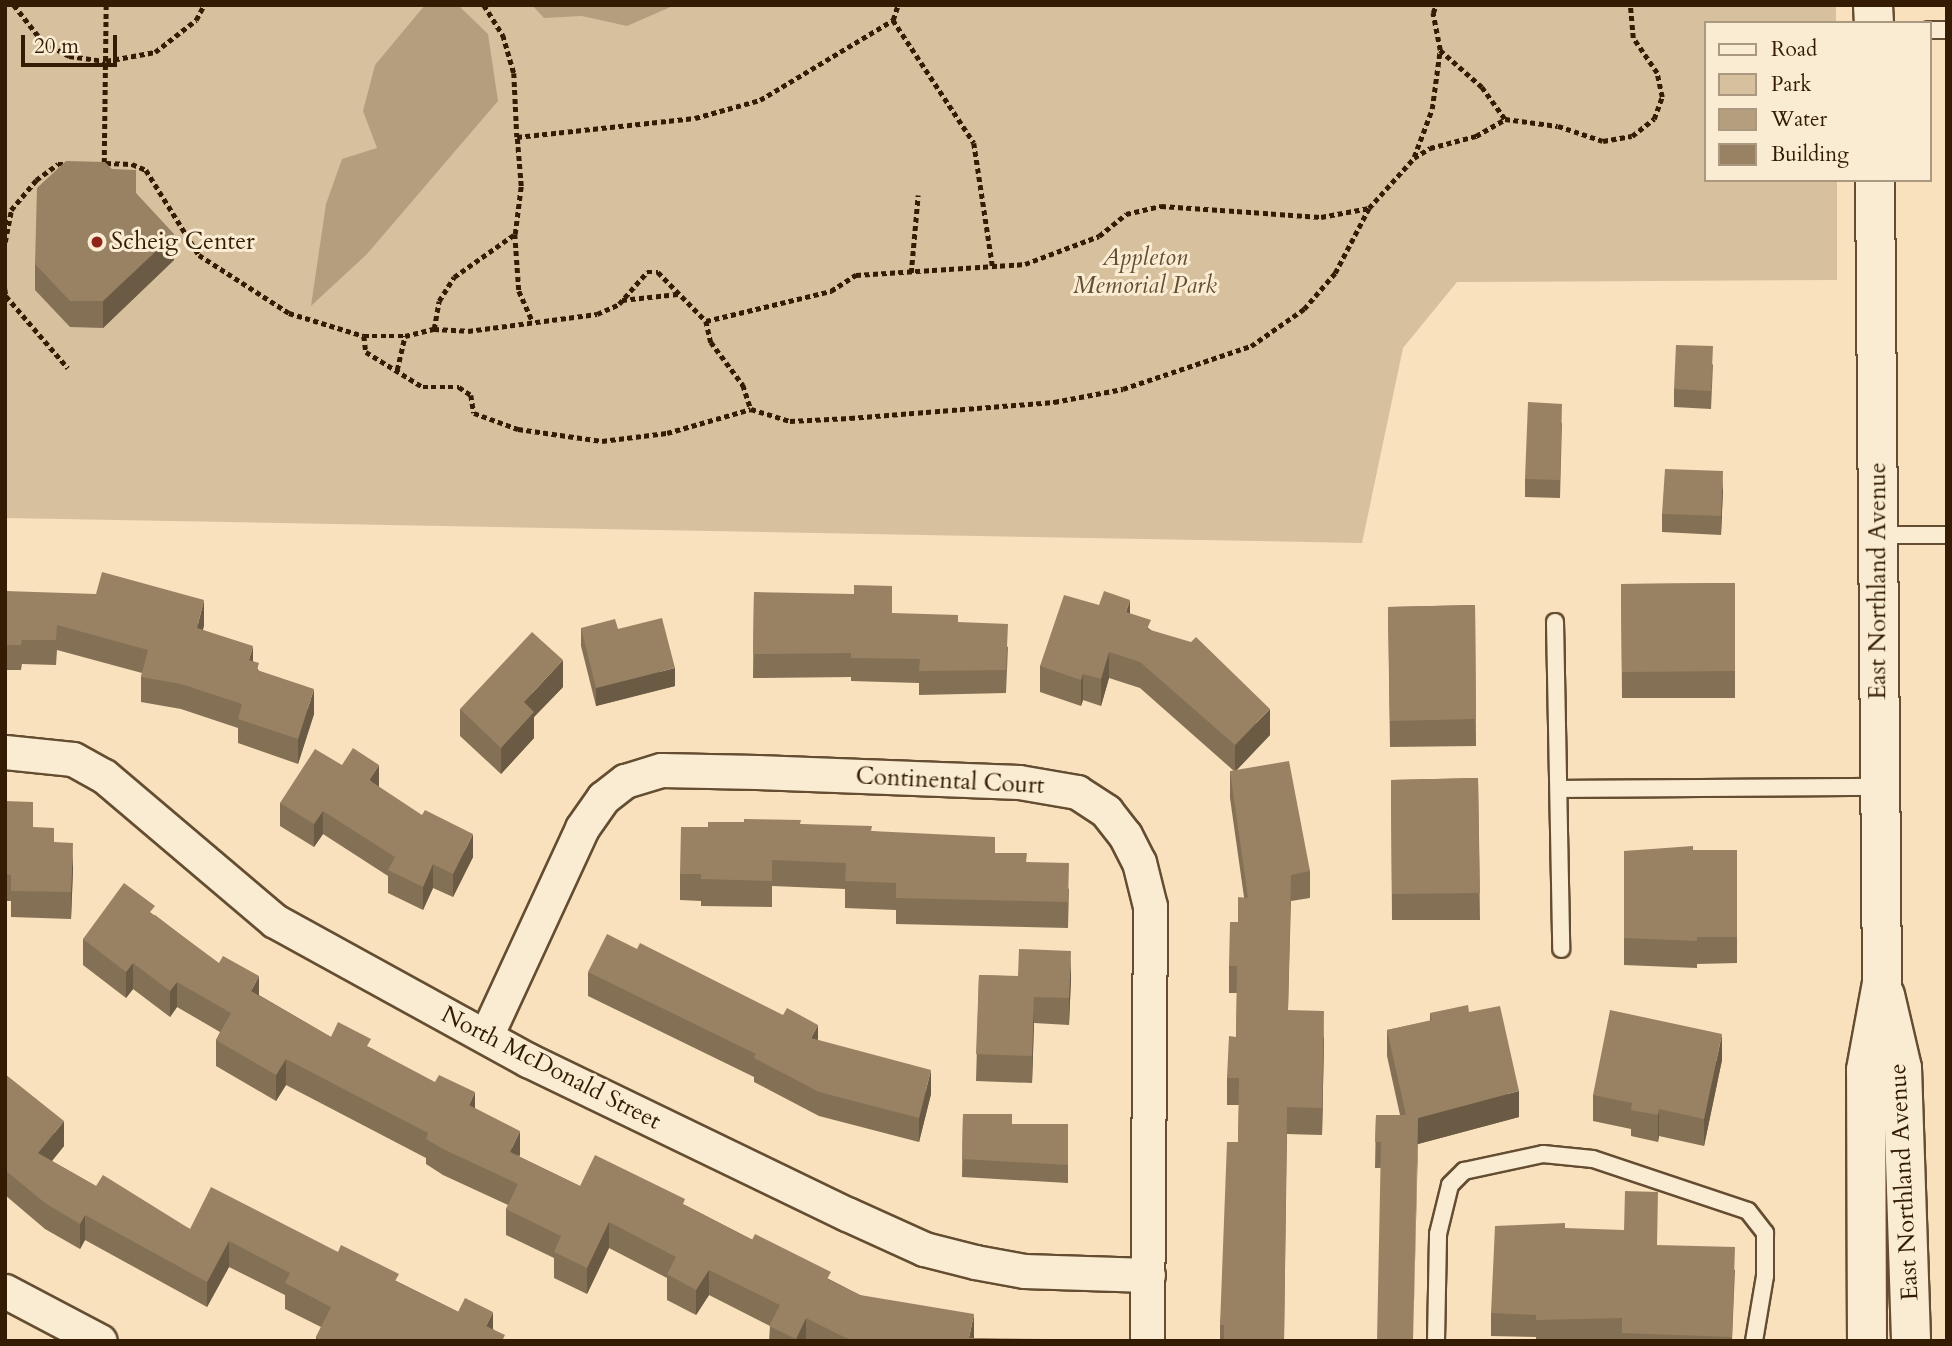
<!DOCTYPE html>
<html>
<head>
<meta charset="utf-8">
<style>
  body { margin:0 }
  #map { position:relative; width:1952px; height:1346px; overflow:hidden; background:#f8e1bc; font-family:Cardo,serif }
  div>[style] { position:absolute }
  .green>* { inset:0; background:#d7c09d }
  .water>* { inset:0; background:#b59e7d }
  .path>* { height:4.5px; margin-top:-2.25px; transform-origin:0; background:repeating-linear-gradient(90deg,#331c03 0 5px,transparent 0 8.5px) }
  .roads { filter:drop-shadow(2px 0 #644d31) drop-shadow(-2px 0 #644d31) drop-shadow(0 2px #644d31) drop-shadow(0 -2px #644d31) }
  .service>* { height:16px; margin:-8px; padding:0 8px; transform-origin:8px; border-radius:8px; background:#faecd3 }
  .minor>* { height:33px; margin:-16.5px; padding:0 16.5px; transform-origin:16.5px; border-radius:16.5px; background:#faecd3 }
  .secondary>* { height:38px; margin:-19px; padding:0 19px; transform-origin:19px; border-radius:19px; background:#faecd3 }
  .wall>* { inset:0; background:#847055 }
  .shaded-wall>* { inset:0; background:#6b5b45 }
  .building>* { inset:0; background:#998263 }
  .dots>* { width:19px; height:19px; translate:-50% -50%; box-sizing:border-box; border:4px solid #faecd3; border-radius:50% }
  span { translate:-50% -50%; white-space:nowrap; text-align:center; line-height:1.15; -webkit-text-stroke:6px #faecd3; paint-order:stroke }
  .poi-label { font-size:24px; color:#331c03 }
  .left { translate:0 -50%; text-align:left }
  .park-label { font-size:24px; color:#644d31; font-style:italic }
  .street-label { font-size:24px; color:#331c03 }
  .frame { position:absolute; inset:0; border:7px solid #331c03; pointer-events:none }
  .legend { position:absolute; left:1704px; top:21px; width:228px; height:161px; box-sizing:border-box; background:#faecd3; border:2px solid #aa9980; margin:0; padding:9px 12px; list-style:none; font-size:21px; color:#331c03 }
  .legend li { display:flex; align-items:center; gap:14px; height:35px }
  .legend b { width:35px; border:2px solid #aa9980 }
  .scale { position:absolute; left:21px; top:35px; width:96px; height:32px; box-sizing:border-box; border:4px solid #331c03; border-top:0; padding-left:9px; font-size:21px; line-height:24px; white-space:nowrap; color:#331c03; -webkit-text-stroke:5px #faecd3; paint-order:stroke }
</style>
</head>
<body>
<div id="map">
  <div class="green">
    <i style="clip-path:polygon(5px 5px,1836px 5px,1836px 23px,1705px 23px,1705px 180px,1837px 180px,1837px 280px,1457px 282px,1403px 348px,1362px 543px,5px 518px)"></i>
  </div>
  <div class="water">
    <i style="clip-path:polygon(425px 5px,458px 5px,488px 34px,498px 101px,367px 254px,311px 306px,326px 204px,342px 159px,377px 148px,363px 111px,375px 65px)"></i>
    <i style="clip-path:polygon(532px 5px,675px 5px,627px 26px,582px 16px,544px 18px)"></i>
  </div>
  <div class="path">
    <i style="left:14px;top:5px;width:47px;rotate:51.9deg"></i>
    <i style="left:43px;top:42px;width:30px;rotate:28deg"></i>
    <i style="left:69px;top:56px;width:37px;rotate:8deg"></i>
    <i style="left:106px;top:61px;width:50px;rotate:-10.4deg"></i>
    <i style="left:155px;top:52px;width:52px;rotate:-38deg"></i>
    <i style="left:196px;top:20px;width:17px;rotate:-62deg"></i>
    <i style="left:484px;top:5px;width:36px;rotate:58deg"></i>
    <i style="left:503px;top:35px;width:40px;rotate:74deg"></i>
    <i style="left:514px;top:73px;width:64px;rotate:87.3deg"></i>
    <i style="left:893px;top:20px;width:147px;rotate:56.6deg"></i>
    <i style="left:974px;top:143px;width:127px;rotate:81.4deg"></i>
    <i style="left:1440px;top:50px;width:56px;rotate:41.4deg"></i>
    <i style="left:1482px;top:87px;width:39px;rotate:54deg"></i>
    <i style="left:1414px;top:157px;width:51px;rotate:-69.4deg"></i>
    <i style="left:1432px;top:109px;width:60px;rotate:-82.3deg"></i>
    <i style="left:1440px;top:50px;width:38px;rotate:-101deg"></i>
    <i style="left:1433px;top:13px;width:9px;rotate:-69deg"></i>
    <i style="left:104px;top:163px;width:158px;rotate:-89.3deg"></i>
    <i style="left:106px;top:163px;width:26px;rotate:2deg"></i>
    <i style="left:132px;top:164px;width:15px;rotate:23deg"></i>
    <i style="left:146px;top:170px;width:100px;rotate:58.1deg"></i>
    <i style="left:199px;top:255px;width:107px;rotate:32.8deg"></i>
    <i style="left:289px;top:313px;width:78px;rotate:17deg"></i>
    <i style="left:364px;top:336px;width:41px"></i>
    <i style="left:405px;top:336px;width:30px;rotate:-14deg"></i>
    <i style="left:434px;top:329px;width:28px;rotate:-80deg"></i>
    <i style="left:439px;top:301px;width:28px;rotate:-58deg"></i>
    <i style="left:454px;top:277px;width:75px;rotate:-35.2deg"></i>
    <i style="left:515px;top:234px;width:48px;rotate:-82.9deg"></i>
    <i style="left:521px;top:186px;width:49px;rotate:-94.7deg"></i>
    <i style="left:517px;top:137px;width:179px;rotate:-6.1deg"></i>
    <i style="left:695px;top:118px;width:67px;rotate:-15.5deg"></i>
    <i style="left:760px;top:100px;width:155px;rotate:-31deg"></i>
    <i style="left:893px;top:20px;width:16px;rotate:-72deg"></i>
    <i style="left:515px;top:234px;width:57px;rotate:86deg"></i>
    <i style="left:519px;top:291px;width:32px;rotate:66deg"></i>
    <i style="left:5px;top:242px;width:33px;rotate:-79deg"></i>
    <i style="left:11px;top:210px;width:39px;rotate:-50deg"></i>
    <i style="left:36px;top:180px;width:27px;rotate:-36deg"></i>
    <i style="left:58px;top:164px;width:10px"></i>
    <i style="left:911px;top:273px;width:78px;rotate:-84.9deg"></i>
    <i style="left:5px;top:289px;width:7px;rotate:82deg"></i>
    <i style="left:6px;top:296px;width:95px;rotate:49.3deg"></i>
    <i style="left:622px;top:300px;width:56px;rotate:-6.1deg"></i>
    <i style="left:706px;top:321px;width:129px;rotate:-13.5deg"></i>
    <i style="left:831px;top:291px;width:30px;rotate:-33deg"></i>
    <i style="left:856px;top:275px;width:169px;rotate:-3.7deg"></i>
    <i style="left:1025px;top:264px;width:79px;rotate:-20.7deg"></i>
    <i style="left:1099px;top:236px;width:35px;rotate:-39deg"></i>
    <i style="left:1126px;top:214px;width:36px;rotate:-13deg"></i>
    <i style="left:1161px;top:206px;width:160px;rotate:3.9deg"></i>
    <i style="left:1321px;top:217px;width:49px;rotate:-10.6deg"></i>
    <i style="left:434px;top:329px;width:34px;rotate:3deg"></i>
    <i style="left:468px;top:331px;width:130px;rotate:-7.5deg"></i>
    <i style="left:597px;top:314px;width:24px;rotate:-24deg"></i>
    <i style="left:619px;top:304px;width:43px;rotate:-48.8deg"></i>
    <i style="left:647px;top:272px;width:11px"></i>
    <i style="left:658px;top:272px;width:69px;rotate:45.6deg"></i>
    <i style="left:706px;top:321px;width:22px;rotate:77deg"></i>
    <i style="left:711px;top:342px;width:54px;rotate:53.3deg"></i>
    <i style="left:743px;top:385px;width:25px;rotate:72deg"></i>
    <i style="left:364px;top:336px;width:16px;rotate:83deg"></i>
    <i style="left:366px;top:352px;width:67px;rotate:31.6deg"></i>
    <i style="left:423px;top:387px;width:36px"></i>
    <i style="left:459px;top:387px;width:14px;rotate:34deg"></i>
    <i style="left:471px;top:395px;width:18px;rotate:81deg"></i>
    <i style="left:474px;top:413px;width:47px;rotate:20deg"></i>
    <i style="left:518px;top:429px;width:85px;rotate:8.1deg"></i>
    <i style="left:602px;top:441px;width:65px;rotate:-7deg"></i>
    <i style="left:667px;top:433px;width:87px;rotate:-15.9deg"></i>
    <i style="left:751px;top:409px;width:41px;rotate:17.1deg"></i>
    <i style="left:790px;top:421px;width:60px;rotate:-2.9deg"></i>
    <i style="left:850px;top:418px;width:205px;rotate:-4.5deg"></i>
    <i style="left:1054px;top:402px;width:70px;rotate:-10.7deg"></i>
    <i style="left:1123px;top:389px;width:135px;rotate:-18.6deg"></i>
    <i style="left:1251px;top:346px;width:65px;rotate:-34.9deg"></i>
    <i style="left:1304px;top:309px;width:48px;rotate:-49.3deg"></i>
    <i style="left:1335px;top:273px;width:73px;rotate:-62.4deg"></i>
    <i style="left:1369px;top:208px;width:67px;rotate:-48deg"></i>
    <i style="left:1414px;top:158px;width:19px;rotate:-32deg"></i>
    <i style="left:1430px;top:148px;width:48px;rotate:-14.6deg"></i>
    <i style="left:1476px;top:136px;width:34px;rotate:-30deg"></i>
    <i style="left:1505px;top:119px;width:53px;rotate:7.5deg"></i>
    <i style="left:1558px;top:126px;width:47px;rotate:18.4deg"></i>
    <i style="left:1603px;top:141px;width:29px;rotate:-10deg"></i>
    <i style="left:1632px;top:136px;width:28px;rotate:-38deg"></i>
    <i style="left:1654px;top:119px;width:23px;rotate:-70deg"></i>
    <i style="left:1662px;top:97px;width:25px;rotate:-102deg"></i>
    <i style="left:1657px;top:73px;width:42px;rotate:-124.4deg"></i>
    <i style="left:1633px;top:38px;width:33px;rotate:-95deg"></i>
    <i style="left:397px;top:370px;width:35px;rotate:-77deg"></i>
  </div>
  <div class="roads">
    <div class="service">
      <i style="left:1929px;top:30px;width:18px"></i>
      <i style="left:1878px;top:535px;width:69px"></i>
      <i style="left:1555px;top:622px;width:327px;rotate:88.9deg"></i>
      <i style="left:1559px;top:789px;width:321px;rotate:-0.4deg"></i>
      <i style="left:1436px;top:1341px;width:107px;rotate:-88.9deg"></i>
      <i style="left:1438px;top:1234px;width:50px;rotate:-76.2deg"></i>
      <i style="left:1450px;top:1185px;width:20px;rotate:-45deg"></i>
      <i style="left:1464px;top:1171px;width:81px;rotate:-12.1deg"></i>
      <i style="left:1543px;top:1154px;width:50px;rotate:5.7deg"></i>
      <i style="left:1593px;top:1159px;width:163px;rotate:18.5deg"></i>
      <i style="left:1748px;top:1211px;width:28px;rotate:52deg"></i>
      <i style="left:1765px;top:1233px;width:43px;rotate:90deg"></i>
      <i style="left:1765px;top:1276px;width:66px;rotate:99.6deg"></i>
    </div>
    <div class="minor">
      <i style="left:5px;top:752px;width:68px;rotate:5.9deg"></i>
      <i style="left:73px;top:759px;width:35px;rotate:29deg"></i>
      <i style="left:104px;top:776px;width:224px;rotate:40.3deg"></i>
      <i style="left:275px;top:921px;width:289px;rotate:28.8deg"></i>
      <i style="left:528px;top:1060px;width:354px;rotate:25.8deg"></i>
      <i style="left:847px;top:1214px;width:85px;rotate:24.4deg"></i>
      <i style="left:924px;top:1249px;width:53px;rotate:14.3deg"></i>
      <i style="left:975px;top:1262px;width:50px;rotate:10.4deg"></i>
      <i style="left:1024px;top:1271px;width:124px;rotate:1.8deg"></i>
      <i style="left:486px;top:1036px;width:229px;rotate:-65.2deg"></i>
      <i style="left:582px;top:828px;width:37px;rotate:-55deg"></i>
      <i style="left:603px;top:798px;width:28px;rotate:-38deg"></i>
      <i style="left:625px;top:781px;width:38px;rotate:-17deg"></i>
      <i style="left:661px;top:770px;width:96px;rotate:1.2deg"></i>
      <i style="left:757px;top:772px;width:262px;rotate:2.2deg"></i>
      <i style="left:1019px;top:782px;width:59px;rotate:9.8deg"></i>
      <i style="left:1077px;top:792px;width:35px;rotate:33deg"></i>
      <i style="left:1106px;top:811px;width:31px;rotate:52deg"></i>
      <i style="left:1125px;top:835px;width:30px;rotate:63deg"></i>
      <i style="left:1139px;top:862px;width:45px;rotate:76deg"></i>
      <i style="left:1150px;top:906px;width:435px;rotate:90.4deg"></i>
      <i style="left:5px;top:1291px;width:107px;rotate:27.8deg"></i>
    </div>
    <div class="secondary">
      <i style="left:1873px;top:5px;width:18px;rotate:87deg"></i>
      <i style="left:1885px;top:995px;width:75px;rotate:76.9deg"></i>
      <i style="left:1902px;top:1068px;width:273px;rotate:88.1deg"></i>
      <i style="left:1867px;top:1341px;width:271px;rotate:-90.2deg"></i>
      <i style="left:1866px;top:1070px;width:88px;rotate:-79.6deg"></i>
      <i style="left:1882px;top:983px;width:803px;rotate:-90.5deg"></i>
    </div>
  </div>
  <div class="wall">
    <i style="clip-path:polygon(136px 193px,174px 260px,103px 328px,70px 327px,35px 290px,35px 264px)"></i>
    <i style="clip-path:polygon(1713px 364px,1711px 409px,1674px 407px,1674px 389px)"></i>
    <i style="clip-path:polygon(1562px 422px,1560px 498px,1525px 497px,1525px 479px)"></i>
    <i style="clip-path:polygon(1723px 489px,1721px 535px,1662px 532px,1662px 514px)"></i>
    <i style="clip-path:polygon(1735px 583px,1735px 698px,1622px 698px,1621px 584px)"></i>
    <i style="clip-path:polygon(5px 591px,204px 625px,203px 630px,253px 661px,259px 671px,314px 714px,298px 764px,238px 743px,238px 728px,181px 709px,141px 702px,141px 677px,142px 673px,57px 650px,56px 665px,22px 664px,21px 670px,5px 670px)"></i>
    <i style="clip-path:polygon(754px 592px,892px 613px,958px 622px,1008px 647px,1006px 693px,919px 695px,919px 683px,851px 681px,851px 677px,753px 678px)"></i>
    <i style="clip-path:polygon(1099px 605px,1130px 614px,1151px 630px,1270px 735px,1236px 770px,1310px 871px,1310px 898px,1291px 901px,1288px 1010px,1324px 1038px,1322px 1135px,1287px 1134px,1284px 1341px,1220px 1341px,1220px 1325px,1238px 1142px,1239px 1105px,1227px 1105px,1227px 1078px,1236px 1037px,1237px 993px,1229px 993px,1229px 966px,1238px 922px,1244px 897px,1230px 798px,1230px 771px,1234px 771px,1140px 688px,1109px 678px,1101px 706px,1083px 700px,1081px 706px,1040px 692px,1040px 666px)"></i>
    <i style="clip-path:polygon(1475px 605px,1476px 746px,1390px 747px,1388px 607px)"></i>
    <i style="clip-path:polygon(581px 628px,618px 629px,675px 686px,596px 706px,581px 646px)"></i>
    <i style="clip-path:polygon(563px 687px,534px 717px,534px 738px,501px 774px,460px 736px,460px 709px)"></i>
    <i style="clip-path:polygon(1478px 778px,1480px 920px,1392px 920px,1391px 780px)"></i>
    <i style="clip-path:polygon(379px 787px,473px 857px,453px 897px,433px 888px,423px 910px,388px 893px,388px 876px,323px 834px,314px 847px,280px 826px,280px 803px)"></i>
    <i style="clip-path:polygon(5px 801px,33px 827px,54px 842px,73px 869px,71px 919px,11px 917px,11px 901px,5px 901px)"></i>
    <i style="clip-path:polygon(744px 822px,800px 824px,872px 831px,995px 853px,1027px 862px,1069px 889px,1068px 928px,896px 924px,896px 910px,845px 908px,845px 889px,772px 886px,772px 907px,701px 906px,701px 901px,680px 900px,680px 874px,708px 827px)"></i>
    <i style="clip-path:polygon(1693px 850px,1737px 850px,1737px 963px,1697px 964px,1697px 968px,1624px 965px,1624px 851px)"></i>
    <i style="clip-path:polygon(155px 915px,259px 995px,331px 1037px,371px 1048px,475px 1108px,520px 1157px,580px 1186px,685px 1205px,860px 1295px,974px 1338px,1048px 1341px,769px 1341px,770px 1326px,709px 1295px,696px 1315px,667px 1300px,667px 1278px,609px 1248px,587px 1294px,554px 1278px,554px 1258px,506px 1235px,506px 1209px,508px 1205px,443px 1175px,426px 1164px,426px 1158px,286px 1085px,276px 1101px,216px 1066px,216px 1040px,220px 1032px,177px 1007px,170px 1017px,133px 989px,126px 998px,83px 965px,83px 939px)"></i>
    <i style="clip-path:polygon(588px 972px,818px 1040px,931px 1094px,919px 1142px,819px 1116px,754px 1082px,754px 1077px,588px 996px)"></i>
    <i style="clip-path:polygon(979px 975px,1071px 978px,1069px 1025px,1034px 1023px,1032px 1083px,976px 1081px)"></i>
    <i style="clip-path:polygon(1469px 1012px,1519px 1117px,1418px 1144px,1380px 1168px,1375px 1168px,1376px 1115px,1400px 1115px,1387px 1056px,1387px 1030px,1430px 1021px,1430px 1013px)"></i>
    <i style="clip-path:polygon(1722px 1060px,1704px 1146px,1659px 1136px,1658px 1142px,1631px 1136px,1631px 1129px,1593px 1121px,1593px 1095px)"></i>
    <i style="clip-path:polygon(5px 1074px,64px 1146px,52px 1161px,96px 1186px,190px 1229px,338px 1252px,493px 1329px,505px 1341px,316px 1341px,316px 1337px,321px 1327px,285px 1309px,285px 1295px,229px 1267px,207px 1307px,85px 1240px,80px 1249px,45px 1229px,5px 1195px)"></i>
    <i style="clip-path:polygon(963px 1114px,1012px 1124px,1068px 1124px,1068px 1183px,962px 1177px)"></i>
    <i style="clip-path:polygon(1657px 1245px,1735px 1270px,1732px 1341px,1536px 1341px,1536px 1337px,1491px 1336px,1491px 1313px)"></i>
  </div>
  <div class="shaded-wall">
    <i style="clip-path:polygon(174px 234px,174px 260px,103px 328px,103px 301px)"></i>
    <i style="clip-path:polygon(1723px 471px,1723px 489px,1721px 535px,1721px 516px)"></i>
    <i style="clip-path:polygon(204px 600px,204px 625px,197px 653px,197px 628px)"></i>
    <i style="clip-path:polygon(1130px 600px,1130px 626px,1126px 612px)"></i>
    <i style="clip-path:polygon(253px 646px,253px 671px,249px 660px)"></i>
    <i style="clip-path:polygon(1109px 652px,1109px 678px,1101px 706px,1101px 679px)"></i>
    <i style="clip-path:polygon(563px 660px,563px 687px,534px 717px,534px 738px,501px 774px,501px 748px,524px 702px)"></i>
    <i style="clip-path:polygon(675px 668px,675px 686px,596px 706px,596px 688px)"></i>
    <i style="clip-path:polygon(1083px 674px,1083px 700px,1081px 706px,1081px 680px)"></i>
    <i style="clip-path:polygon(314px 689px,314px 714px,298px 764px,298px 739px)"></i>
    <i style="clip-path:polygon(1270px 709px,1270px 735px,1235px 772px,1235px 745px)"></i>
    <i style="clip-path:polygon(379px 765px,379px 788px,369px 780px)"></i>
    <i style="clip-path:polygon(323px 811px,323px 834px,314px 847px,314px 824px)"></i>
    <i style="clip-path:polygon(473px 834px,473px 857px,453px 897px,453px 874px)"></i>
    <i style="clip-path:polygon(73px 843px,73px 869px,71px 919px,71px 892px)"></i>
    <i style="clip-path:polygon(433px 864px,433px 888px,423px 910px,423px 887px)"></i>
    <i style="clip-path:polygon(1071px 951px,1071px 978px,1069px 1025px,1069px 998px)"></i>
    <i style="clip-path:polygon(133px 963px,133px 989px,126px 998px,126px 972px)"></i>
    <i style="clip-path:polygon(259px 976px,259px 1002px,251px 991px)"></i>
    <i style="clip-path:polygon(177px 982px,177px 1007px,170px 1017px,170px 991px)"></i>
    <i style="clip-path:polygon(1034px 997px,1034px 1023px,1032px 1083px,1032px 1056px)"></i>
    <i style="clip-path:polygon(1324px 1011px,1324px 1038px,1322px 1135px,1322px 1108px)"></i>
    <i style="clip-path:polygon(818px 1025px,818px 1049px,811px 1038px)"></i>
    <i style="clip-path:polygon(1722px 1034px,1722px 1060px,1704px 1146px,1704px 1119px)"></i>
    <i style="clip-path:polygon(286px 1059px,286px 1085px,276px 1101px,276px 1075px)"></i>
    <i style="clip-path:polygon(931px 1070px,931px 1094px,919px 1142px,919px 1118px)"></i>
    <i style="clip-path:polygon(1519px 1091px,1519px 1117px,1418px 1144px,1413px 1341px,1418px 1118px)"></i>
    <i style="clip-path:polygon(475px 1092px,475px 1118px,469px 1105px)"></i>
    <i style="clip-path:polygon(1659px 1109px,1659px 1136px,1658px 1142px,1658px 1115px)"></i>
    <i style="clip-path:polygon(64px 1121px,64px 1146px,38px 1178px,38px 1153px)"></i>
    <i style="clip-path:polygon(520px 1131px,520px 1156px,510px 1152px)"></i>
    <i style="clip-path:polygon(85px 1215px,85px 1240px,80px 1249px,80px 1224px)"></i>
    <i style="clip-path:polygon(609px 1222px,609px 1248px,587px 1294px,587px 1268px)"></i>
    <i style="clip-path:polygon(229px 1241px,229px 1267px,207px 1307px,207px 1282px)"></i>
    <i style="clip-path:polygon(709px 1270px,709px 1295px,696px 1315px,696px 1290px)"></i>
    <i style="clip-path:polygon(493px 1312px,493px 1337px,486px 1326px)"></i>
    <i style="clip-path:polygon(974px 1314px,974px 1340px,969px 1338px)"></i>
    <i style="clip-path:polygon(806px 1318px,806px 1341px,796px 1341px,796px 1339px)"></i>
  </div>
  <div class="building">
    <i style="clip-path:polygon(66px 161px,105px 162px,112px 169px,136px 170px,136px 193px,174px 234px,103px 301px,70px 301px,35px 264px,37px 188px)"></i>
    <i style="clip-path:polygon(1676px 345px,1713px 346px,1711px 391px,1674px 389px)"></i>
    <i style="clip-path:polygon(1528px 402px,1562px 404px,1560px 480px,1525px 479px)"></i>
    <i style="clip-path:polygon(1665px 469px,1723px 471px,1721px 516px,1662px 514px)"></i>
    <i style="clip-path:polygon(102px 572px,204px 600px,197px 628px,253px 646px,249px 660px,259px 663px,257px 670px,314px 689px,298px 739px,238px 719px,242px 704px,181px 684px,141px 677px,148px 650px,57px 625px,56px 640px,22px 640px,21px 645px,5px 645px,5px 591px,96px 594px)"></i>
    <i style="clip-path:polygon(1735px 583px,1735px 671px,1622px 672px,1621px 584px)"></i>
    <i style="clip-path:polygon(854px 585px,892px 586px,892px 613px,958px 615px,958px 622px,1008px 624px,1006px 670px,919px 671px,920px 659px,851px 658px,851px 653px,753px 654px,754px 592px,854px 594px)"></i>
    <i style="clip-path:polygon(1104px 591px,1130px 600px,1126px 612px,1151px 620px,1147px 629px,1191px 642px,1196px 637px,1270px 709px,1235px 745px,1140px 662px,1109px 652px,1101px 679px,1083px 674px,1081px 680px,1040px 666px,1064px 595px,1099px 605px)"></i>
    <i style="clip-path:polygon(1475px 605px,1476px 719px,1390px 721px,1388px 607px)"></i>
    <i style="clip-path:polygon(662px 618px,675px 668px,596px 688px,581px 628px,615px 619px,618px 629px)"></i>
    <i style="clip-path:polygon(532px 632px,563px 660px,524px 702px,534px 712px,501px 748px,460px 709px)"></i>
    <i style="clip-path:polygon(353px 748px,379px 765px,369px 780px,422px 815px,425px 810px,473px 834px,453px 874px,433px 864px,423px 887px,388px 870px,395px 857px,323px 811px,314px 824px,280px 803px,315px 749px,342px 765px)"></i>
    <i style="clip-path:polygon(1289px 761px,1310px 871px,1291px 875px,1288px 1010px,1324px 1011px,1322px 1108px,1287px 1107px,1284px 1341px,1224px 1341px,1224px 1325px,1220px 1325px,1227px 1142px,1238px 1142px,1239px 1078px,1227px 1078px,1229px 1036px,1236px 1037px,1237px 966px,1229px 966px,1230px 922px,1238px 922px,1238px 897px,1248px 898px,1230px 771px)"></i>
    <i style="clip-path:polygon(1478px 778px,1480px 893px,1392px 894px,1391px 780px)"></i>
    <i style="clip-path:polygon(5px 801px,33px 802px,33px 827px,54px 828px,54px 842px,73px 843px,71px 892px,11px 891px,11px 875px,5px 874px)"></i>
    <i style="clip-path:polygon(744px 819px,801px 820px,800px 824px,872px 826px,871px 831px,995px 837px,995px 853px,1027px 853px,1026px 862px,1069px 863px,1068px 902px,896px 898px,896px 883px,845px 881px,846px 863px,772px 860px,772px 881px,701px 879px,701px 874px,680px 874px,681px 827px,708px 827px,708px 822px,744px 822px)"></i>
    <i style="clip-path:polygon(1693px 846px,1693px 850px,1737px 850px,1737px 937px,1697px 937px,1697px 941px,1624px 938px,1624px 851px)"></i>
    <i style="clip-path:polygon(124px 883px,155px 906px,150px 912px,219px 963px,223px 956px,259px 976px,251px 991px,331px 1037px,338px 1022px,371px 1039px,367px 1046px,435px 1082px,439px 1075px,475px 1092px,469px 1105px,520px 1131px,510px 1152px,580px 1186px,595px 1155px,685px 1199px,683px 1204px,752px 1240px,755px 1234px,831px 1272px,827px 1279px,860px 1295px,974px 1314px,969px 1338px,1048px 1339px,1048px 1341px,861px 1341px,846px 1338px,806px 1318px,796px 1339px,769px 1326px,780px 1305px,709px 1270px,696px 1290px,667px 1274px,676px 1257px,609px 1222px,587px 1268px,554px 1252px,561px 1236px,506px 1209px,518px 1184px,443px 1149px,426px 1139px,428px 1133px,286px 1059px,276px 1075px,216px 1040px,231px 1013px,177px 982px,170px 991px,133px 963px,126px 972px,83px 939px)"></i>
    <i style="clip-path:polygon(607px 934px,637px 949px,640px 943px,783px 1015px,787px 1008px,818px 1025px,811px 1038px,931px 1070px,919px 1118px,819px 1092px,754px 1058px,756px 1054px,588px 972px)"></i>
    <i style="clip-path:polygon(1019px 949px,1071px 951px,1069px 998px,1034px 997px,1032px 1056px,976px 1054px,979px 975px,1018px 976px)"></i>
    <i style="clip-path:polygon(1468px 1005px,1469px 1012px,1500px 1006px,1519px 1091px,1418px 1118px,1413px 1341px,1377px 1341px,1381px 1142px,1375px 1142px,1376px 1115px,1406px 1115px,1387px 1030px,1432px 1020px,1430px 1013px)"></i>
    <i style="clip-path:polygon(1610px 1010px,1722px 1034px,1704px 1119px,1659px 1109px,1658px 1115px,1631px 1110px,1632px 1103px,1593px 1095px)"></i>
    <i style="clip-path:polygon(5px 1074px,64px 1121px,38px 1153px,96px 1186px,103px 1175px,190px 1229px,211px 1187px,338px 1252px,341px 1245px,399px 1274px,395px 1281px,458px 1312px,465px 1298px,493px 1312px,486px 1326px,505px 1335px,502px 1341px,322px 1341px,316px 1337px,331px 1307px,285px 1283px,290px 1273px,229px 1241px,207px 1282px,85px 1215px,80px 1224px,45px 1203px,5px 1170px)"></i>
    <i style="clip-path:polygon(963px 1114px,1012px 1114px,1012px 1124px,1068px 1124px,1068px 1165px,962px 1159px)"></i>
    <i style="clip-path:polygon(1625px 1191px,1658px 1192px,1657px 1245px,1735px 1247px,1732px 1337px,1622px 1333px,1622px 1318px,1536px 1320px,1536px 1315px,1491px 1313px,1495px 1226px,1565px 1223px,1565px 1228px,1624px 1230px)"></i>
  </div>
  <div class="dots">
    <i style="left:97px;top:242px;background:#8f2418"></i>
  </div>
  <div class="poi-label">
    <span class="left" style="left:111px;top:242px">Scheig Center</span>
  </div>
  <div class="park-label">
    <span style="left:1145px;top:272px">Appleton<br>Memorial Park</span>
  </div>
  <div class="street-label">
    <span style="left:1878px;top:581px;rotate:-90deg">East Northland Avenue</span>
    <span style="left:950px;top:781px;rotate:3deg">Continental Court</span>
    <span style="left:551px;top:1068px;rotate:27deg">North McDonald Street</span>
    <span style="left:1904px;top:1182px;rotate:-93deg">East Northland Avenue</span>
  </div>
  <div class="frame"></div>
  <ul class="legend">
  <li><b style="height:9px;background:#faecd3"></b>Road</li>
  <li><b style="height:19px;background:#d7c09d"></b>Park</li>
  <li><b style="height:19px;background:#b59e7d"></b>Water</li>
  <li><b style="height:19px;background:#998263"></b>Building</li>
  </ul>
  <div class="scale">20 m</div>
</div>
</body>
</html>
